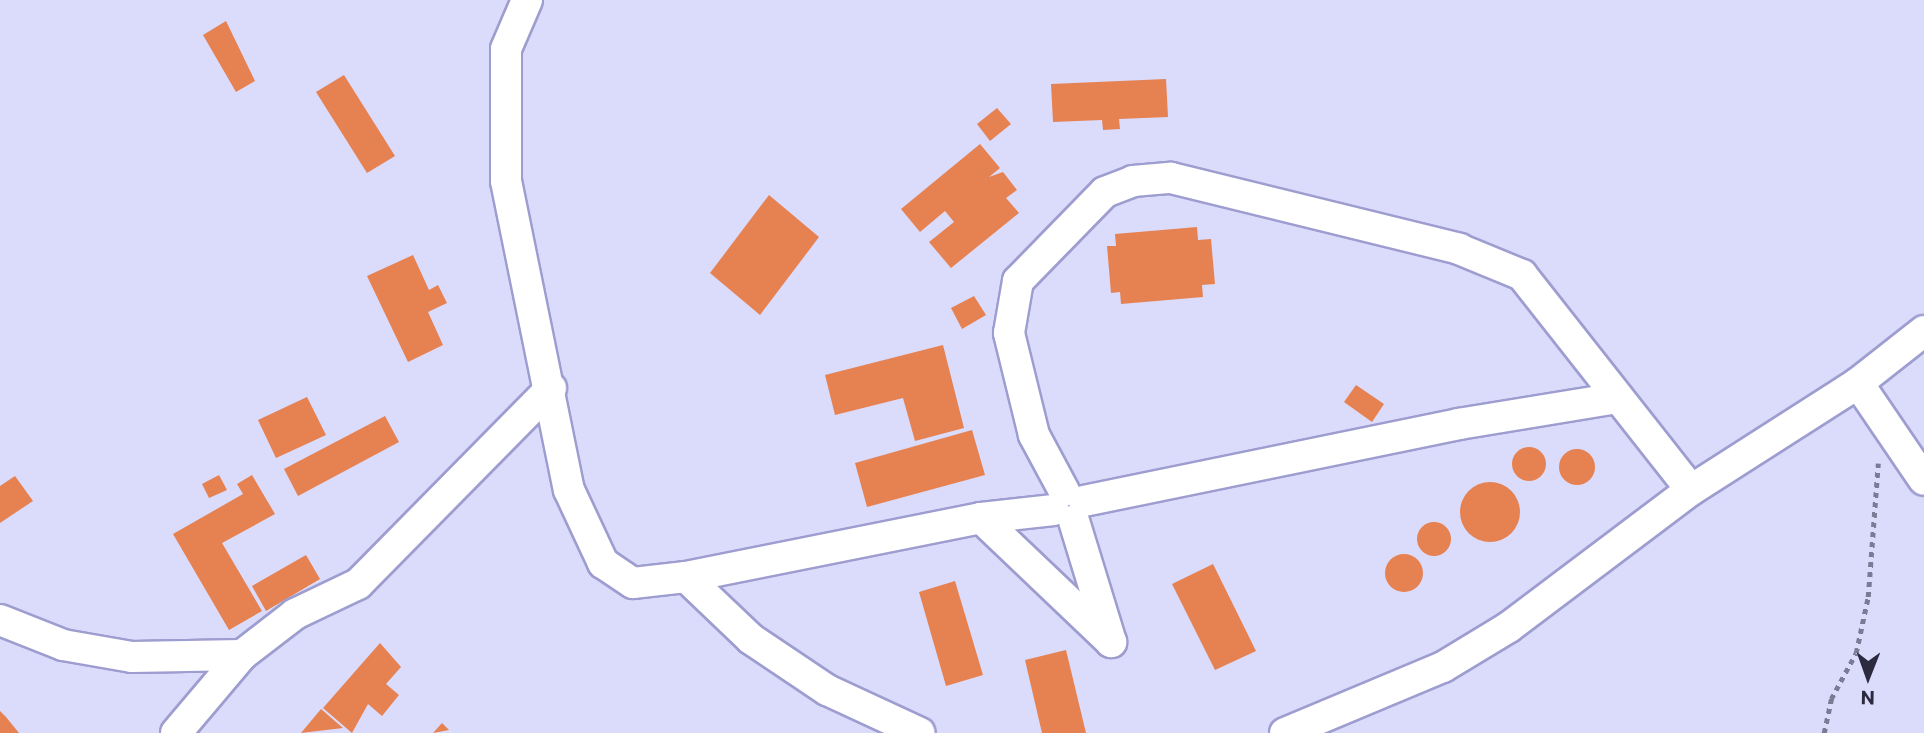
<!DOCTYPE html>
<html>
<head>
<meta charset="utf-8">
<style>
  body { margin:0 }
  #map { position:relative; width:1924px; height:733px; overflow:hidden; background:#dbdbfb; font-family:Commissioner,sans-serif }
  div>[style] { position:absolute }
  .building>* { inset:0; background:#e68151 }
  .round { border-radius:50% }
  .path>* { height:4.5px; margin-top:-2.25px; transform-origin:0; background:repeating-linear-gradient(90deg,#7b7b95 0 5px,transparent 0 10px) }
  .roads { filter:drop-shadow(2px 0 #9e9dd0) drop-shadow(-2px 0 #9e9dd0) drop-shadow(0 2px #9e9dd0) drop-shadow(0 -2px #9e9dd0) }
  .street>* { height:30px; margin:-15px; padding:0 15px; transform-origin:15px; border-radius:15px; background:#fff }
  span { translate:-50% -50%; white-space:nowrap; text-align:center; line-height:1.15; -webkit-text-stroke:7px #dbdbfb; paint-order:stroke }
  .north { position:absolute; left:1833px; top:642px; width:70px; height:70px; -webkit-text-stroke:5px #dbdbfb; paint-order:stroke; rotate:181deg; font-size:19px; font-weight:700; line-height:28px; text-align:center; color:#2b2a3f }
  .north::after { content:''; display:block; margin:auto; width:24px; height:32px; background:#2b2a3f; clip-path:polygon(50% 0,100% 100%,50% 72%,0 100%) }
</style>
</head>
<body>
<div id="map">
  <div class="building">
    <i style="clip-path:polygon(226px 21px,255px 81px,236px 92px,203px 35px)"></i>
    <i style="clip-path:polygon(344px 75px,395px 156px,367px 173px,316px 92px)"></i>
    <i style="clip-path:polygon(1166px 79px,1168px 117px,1119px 119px,1120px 129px,1103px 130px,1102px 120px,1053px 122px,1051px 84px)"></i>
    <i style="clip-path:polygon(997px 108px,1011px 124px,990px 141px,977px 124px)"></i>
    <i style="clip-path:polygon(980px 144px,1000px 168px,989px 177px,1003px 172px,1017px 190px,1006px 198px,1019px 213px,951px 268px,929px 242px,954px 222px,945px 211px,920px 232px,901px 209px)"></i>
    <i style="clip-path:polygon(769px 195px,819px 237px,760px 315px,710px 273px)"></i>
    <i style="clip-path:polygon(1197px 227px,1198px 240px,1211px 239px,1215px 284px,1202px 285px,1203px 297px,1121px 304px,1120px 292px,1111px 293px,1107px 246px,1116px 246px,1115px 234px)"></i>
    <i style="clip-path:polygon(413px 255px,429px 290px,438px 285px,447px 303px,428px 312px,443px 345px,408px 362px,367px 276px)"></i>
    <i style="clip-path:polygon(974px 296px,986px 315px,962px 329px,951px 308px)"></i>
    <i style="clip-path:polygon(943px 345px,964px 428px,915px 441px,903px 398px,835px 415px,825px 375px)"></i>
    <i style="clip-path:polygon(1356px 385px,1384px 404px,1372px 422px,1344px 402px)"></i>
    <i style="clip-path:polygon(307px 397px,326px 435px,276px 458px,258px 420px)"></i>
    <i style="clip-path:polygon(385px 416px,399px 442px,298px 496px,284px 469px)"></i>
    <i style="clip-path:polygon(972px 430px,985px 475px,867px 507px,855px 463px)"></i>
    <i class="round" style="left:1512px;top:447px;width:34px;height:34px"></i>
    <i class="round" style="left:1559px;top:449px;width:36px;height:36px"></i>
    <i style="clip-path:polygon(219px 475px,227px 490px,209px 498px,202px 484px)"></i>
    <i style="clip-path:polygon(252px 475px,275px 514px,222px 543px,262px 611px,229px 630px,173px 534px,243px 494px,237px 484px)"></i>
    <i style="clip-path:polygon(15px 476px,33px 501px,0 523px,0 486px)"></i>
    <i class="round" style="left:1460px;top:482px;width:60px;height:60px"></i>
    <i class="round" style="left:1417px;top:522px;width:34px;height:34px"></i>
    <i class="round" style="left:1385px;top:554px;width:38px;height:38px"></i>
    <i style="clip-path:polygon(306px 555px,320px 579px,266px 611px,252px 586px)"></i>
    <i style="clip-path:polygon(1213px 564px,1256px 651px,1215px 670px,1172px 584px)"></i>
    <i style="clip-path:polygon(955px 581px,983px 675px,946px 686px,919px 592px)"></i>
    <i style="clip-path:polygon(380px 643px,401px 667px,386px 684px,399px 695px,382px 716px,368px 704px,352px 733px,323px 708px)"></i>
    <i style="clip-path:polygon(1066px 650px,1086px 733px,1042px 733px,1025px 660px)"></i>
    <i style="clip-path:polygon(321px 709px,343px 728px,301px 733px)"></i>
    <i style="clip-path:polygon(0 711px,6px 717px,19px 733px,0 733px)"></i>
    <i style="clip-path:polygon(442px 723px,449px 730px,433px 733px)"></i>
  </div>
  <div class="path">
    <i style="left:1824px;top:733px;width:35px;rotate:-78deg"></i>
    <i style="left:1831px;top:699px;width:52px;rotate:-61.5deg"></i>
    <i style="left:1856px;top:653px;width:57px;rotate:-77.9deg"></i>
    <i style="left:1868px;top:597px;width:134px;rotate:-85.7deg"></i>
  </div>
  <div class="roads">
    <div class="street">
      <i style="left:527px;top:0;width:53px;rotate:113.2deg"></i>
      <i style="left:506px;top:49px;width:132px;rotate:90deg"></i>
      <i style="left:506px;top:181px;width:315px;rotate:78.5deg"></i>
      <i style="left:569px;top:490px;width:81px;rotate:65deg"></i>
      <i style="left:603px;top:563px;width:36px;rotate:34deg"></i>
      <i style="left:633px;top:583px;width:53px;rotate:-6.5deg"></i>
      <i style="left:686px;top:577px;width:301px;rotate:-11.3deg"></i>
      <i style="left:981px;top:518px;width:73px;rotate:-6.3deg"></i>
      <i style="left:1858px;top:383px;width:117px;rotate:55.8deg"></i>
      <i style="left:1064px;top:491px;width:64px;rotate:-118.2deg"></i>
      <i style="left:1034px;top:435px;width:105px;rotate:-103.8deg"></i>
      <i style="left:1009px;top:333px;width:53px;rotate:-80.2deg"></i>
      <i style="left:1018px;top:281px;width:124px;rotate:-45.7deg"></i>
      <i style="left:1105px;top:192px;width:30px;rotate:-21deg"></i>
      <i style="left:1133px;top:181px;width:38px;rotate:-5deg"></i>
      <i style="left:1171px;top:178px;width:297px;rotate:13.8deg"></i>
      <i style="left:1459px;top:249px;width:68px;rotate:22.4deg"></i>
      <i style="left:1522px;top:275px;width:273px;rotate:51.8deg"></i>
      <i style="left:1084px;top:501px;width:383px;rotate:-11.6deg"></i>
      <i style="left:1459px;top:424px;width:161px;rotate:-9.3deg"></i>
      <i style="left:981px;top:518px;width:180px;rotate:43.6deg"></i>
      <i style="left:1111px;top:642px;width:127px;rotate:-107deg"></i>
      <i style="left:686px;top:577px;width:90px;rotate:43.6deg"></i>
      <i style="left:751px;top:639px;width:92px;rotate:33.9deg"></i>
      <i style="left:827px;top:690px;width:102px;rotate:24.8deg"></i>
      <i style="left:0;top:620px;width:68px;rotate:21.6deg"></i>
      <i style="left:63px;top:645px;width:70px;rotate:9.9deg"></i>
      <i style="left:132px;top:657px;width:110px;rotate:-1deg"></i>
      <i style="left:176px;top:733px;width:102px;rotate:-49.8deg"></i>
      <i style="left:242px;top:655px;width:67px;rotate:-37.7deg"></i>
      <i style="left:295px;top:614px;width:70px;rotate:-25.5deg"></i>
      <i style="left:358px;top:584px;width:275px;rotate:-45.4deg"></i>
      <i style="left:1285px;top:733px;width:171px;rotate:-22.7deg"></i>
      <i style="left:1443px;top:667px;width:77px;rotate:-31.2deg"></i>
      <i style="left:1509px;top:627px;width:228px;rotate:-37deg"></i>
      <i style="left:1691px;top:490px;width:198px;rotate:-32.6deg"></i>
      <i style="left:1858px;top:383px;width:84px;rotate:-38.2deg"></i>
    </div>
  </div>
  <div class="north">N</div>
</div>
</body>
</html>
